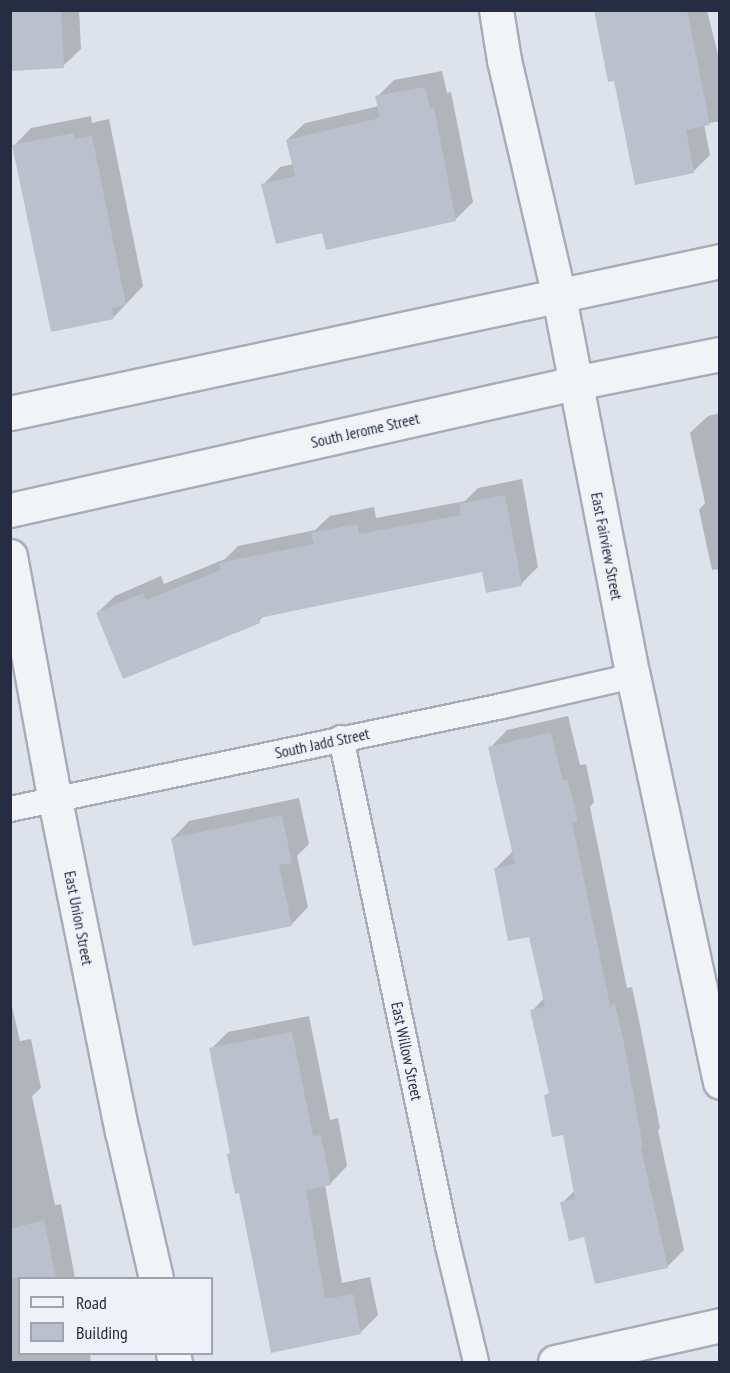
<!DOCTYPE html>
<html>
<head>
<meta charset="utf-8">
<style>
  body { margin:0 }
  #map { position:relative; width:730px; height:1373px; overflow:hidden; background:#dee2ea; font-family:"PT Sans Narrow",sans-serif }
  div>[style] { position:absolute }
  .shadow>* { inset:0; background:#0003 }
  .building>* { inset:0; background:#bbc0cd }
  .roads { filter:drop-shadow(2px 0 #a7acb8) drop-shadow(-2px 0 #a7acb8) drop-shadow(0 2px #a7acb8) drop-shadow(0 -2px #a7acb8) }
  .service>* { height:24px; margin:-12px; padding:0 12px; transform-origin:12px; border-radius:12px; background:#f2f3f7 }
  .minor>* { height:33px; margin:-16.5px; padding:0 16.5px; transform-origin:16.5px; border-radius:16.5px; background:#f2f3f7 }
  span { translate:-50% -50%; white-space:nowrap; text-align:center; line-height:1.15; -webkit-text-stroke:4.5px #eef1f7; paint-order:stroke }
  .street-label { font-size:16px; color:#262d42 }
  .frame { position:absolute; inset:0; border:12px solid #262d42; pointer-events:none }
  .legend { position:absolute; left:18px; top:1277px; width:195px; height:78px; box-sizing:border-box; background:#eef1f7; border:2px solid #9ea3af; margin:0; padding:8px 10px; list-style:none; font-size:18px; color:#262d42 }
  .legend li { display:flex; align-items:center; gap:12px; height:30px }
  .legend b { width:30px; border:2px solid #9ea3af }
</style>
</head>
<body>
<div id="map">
  <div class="shadow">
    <i style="clip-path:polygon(10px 10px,79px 10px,81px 49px,63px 66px)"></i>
    <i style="clip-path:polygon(595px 10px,707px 10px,720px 63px,720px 121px,704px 124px,710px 155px,693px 172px,615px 79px)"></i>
    <i style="clip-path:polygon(442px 71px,447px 93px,451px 92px,473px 202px,455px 220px,323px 231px,263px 185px,280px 167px,293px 164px,287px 140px,305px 123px,379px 106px,377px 97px,394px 80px)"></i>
    <i style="clip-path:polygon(91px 116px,92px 123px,109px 119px,143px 286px,114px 317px,14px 146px,31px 128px)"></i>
    <i style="clip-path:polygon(720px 413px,720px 569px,712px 570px,699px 510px,705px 503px,690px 433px,708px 416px)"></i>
    <i style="clip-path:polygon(522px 479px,538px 567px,521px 584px,483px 570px,265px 615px,259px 621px,97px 613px,115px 596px,161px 576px,164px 584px,225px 559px,238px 546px,315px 530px,330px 516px,374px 507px,376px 518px,465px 501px,478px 488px)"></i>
    <i style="clip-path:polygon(568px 716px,580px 765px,586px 764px,594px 802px,590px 807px,627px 988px,632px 987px,640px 1025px,660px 1128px,658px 1130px,684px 1250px,667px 1267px,585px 1235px,562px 1203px,575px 1190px,564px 1134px,545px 1096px,550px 1092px,532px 1011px,544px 998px,531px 935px,496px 868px,513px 851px,490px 748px,507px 730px)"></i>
    <i style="clip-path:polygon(299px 798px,309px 844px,297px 856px,308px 907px,291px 925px,172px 839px,189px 821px)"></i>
    <i style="clip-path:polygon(10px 998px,20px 1041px,31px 1039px,41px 1088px,32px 1096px,55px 1205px,61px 1204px,75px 1278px,20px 1278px,20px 1354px,90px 1354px,91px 1362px,10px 1362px)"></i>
    <i style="clip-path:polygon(309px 1016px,330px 1120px,338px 1118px,347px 1166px,330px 1184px,325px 1185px,342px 1283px,370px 1277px,378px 1315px,360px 1333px,272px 1351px,240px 1192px,228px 1155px,231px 1151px,211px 1049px,228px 1032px)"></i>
  </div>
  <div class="building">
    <i style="clip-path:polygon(10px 10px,61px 10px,64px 68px,10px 71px)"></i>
    <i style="clip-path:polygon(594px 10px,687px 10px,710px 125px,686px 130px,694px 173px,635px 185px,614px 81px,608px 82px)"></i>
    <i style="clip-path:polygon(425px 87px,430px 109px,434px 108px,456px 221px,326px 250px,322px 233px,276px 244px,261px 184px,295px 176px,286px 140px,380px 118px,375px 96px)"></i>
    <i style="clip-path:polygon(74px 133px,75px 139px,92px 136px,126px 305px,112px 308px,114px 319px,51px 332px,12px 145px)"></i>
    <i style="clip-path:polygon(505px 495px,522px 586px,486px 593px,482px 572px,259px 618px,260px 623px,123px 679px,96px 613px,143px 593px,146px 600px,221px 570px,219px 563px,314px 544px,311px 533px,357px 524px,359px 534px,461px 515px,459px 504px)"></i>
    <i style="clip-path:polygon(551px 732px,563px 781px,568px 780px,578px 821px,572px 822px,610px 1005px,615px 1004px,624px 1043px,643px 1147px,641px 1148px,668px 1268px,595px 1284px,584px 1237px,569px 1241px,560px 1202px,575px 1199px,563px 1135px,552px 1137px,544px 1095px,549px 1094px,530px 1010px,545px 1007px,529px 937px,508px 941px,494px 868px,515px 864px,488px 747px)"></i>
    <i style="clip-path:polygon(282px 815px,292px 863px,279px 865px,292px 926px,193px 946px,171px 838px)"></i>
    <i style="clip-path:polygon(292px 1032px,313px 1136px,321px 1135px,331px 1185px,306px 1190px,325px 1299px,353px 1294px,361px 1334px,271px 1353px,239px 1193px,235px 1194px,227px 1154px,230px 1153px,209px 1048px)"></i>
    <i style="clip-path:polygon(44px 1220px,56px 1278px,10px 1278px,10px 1229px)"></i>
  </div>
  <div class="roads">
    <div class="service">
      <i style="left:341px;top:738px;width:519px;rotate:78.11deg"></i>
      <i style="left:448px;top:1246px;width:119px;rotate:76.4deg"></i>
      <i style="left:10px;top:809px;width:503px;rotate:-11.82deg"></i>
      <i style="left:502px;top:706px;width:134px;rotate:-12.9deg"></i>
    </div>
    <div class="minor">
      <i style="left:496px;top:10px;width:51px;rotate:80.9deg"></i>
      <i style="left:504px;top:60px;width:243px;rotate:76.9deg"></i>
      <i style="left:559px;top:297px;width:386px;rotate:79deg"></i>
      <i style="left:633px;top:676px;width:415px;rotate:77.9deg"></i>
      <i style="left:10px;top:413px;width:726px;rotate:-12.08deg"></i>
      <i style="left:10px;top:510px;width:579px;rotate:-12.67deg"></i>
      <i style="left:575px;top:383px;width:148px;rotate:-11.3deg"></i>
      <i style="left:10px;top:556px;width:248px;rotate:79.6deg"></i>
      <i style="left:55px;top:800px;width:338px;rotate:78.6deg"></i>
      <i style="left:122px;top:1131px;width:151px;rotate:77deg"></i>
      <i style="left:173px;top:1354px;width:8px;rotate:76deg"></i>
      <i style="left:555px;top:1362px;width:169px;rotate:-12.6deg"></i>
    </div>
  </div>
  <div class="street-label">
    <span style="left:365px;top:430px;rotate:-13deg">South Jerome Street</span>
    <span style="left:607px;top:546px;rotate:79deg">East Fairview Street</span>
    <span style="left:322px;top:743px;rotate:-12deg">South Jadd Street</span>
    <span style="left:79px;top:918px;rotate:79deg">East Union Street</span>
    <span style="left:407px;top:1051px;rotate:78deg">East Willow Street</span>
  </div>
  <div class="frame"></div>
  <ul class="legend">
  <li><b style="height:8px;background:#f2f3f7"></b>Road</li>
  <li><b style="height:16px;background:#bbc0cd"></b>Building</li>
  </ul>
</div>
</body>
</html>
